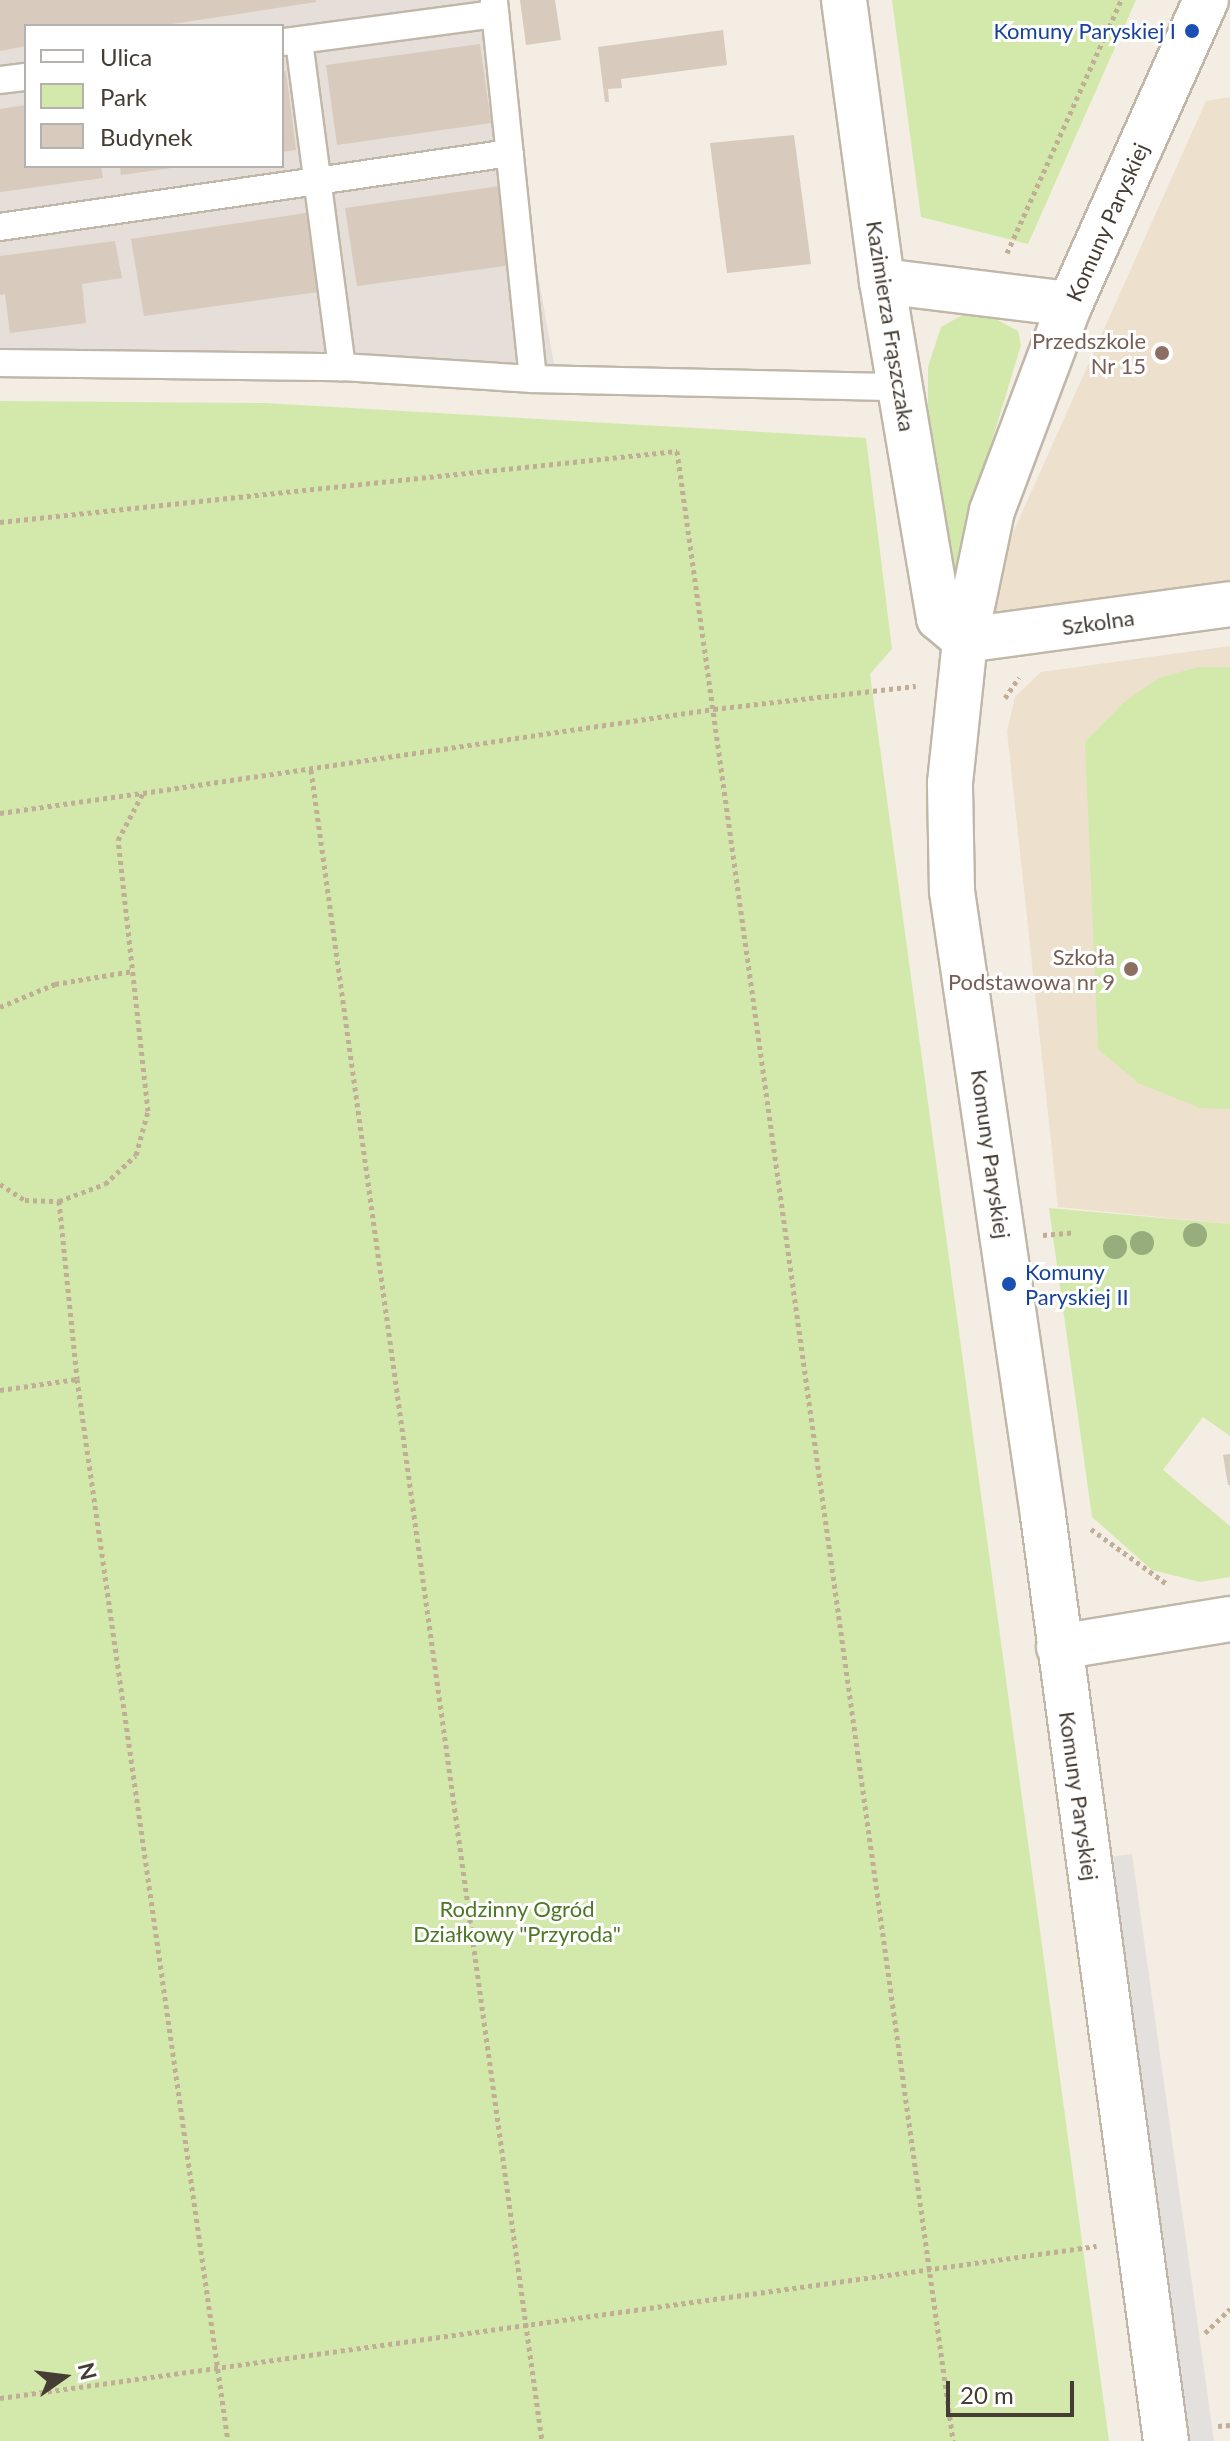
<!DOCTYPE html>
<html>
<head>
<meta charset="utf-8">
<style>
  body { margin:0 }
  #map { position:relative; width:1230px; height:2441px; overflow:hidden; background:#f3ede4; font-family:Lato,sans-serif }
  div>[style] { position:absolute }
  .industrial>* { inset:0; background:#e5ded9 }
  .education>* { inset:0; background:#ede1cd }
  .green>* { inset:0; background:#d2e9ab }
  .parking>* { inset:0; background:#e3e0dd }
  .building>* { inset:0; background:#d8cabc }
  .path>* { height:5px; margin-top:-2.5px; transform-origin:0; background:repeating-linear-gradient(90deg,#c1ae97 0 4px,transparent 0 8px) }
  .roads { filter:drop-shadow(2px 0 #c1b7a9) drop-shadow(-2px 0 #c1b7a9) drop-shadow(0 2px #c1b7a9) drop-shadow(0 -2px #c1b7a9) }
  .service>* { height:26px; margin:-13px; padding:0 13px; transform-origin:13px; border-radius:13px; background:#fff }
  .minor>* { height:44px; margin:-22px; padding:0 22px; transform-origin:22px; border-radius:22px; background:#fff }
  .trees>* { width:24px; height:24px; margin:-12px; border-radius:50%; background:#97ad7b }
  .dots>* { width:22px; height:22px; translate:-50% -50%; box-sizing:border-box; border:4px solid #fff; border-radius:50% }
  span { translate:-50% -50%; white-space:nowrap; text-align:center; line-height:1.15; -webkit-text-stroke:6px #fff; paint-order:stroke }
  .transit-label { font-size:22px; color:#164399 }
  .right { translate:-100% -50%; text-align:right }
  .left { translate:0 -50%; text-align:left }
  .street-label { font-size:22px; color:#453d34 }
  .education-label { font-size:22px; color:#785e54 }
  .park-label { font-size:22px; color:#4c7825 }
  .legend { position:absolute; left:24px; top:24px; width:260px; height:144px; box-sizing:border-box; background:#fff; border:2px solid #b5b1ae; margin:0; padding:10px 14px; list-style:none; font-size:24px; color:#453d34 }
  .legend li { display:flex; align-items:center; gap:16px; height:40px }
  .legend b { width:40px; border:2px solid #b5b1ae }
  .north { position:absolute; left:24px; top:2337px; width:80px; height:80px; -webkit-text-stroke:6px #fff; paint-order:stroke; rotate:76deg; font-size:22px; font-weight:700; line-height:32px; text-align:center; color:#453d34 }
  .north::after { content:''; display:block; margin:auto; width:28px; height:36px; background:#453d34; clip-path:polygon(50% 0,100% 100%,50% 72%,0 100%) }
  .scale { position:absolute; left:946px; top:2381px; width:128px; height:36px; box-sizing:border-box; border:4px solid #453d34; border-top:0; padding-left:10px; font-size:24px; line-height:28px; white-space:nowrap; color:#453d34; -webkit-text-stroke:6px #fff; paint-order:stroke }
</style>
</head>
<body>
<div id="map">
  <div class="industrial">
    <i style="clip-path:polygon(evenodd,0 0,489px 0,555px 370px,0 379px,0 0,26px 26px,282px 26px,282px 166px,26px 166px,26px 26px)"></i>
  </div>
  <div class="education">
    <i style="clip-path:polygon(1230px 97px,1230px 604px,965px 640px,1206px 101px)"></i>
    <i style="clip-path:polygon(1230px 646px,1230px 1224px,1058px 1207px,1007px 731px,1015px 697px,1041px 672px)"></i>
  </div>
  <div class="green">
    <i style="clip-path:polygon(892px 0,1136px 0,1028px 244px,921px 217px)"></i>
    <i style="clip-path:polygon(982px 312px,1018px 331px,1021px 345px,981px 477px,958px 588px,949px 589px,928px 431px,928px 367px,941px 327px,966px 313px)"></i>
    <i style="clip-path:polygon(0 401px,265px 403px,866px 438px,892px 649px,870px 674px,1109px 2441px,0 2441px)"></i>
    <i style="clip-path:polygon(1198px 667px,1230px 667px,1230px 1109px,1200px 1108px,1138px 1083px,1098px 1049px,1085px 742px,1123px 703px,1159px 678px)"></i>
    <i style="clip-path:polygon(1049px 1208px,1230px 1224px,1230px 1436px,1203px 1417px,1163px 1470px,1230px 1526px,1230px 1577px,1200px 1582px,1152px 1570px,1092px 1517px)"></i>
  </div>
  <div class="parking">
    <i style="clip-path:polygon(1132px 1854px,1214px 2441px,1187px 2441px,1108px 1857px)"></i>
  </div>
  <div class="building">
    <i style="clip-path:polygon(0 0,316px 0,316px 2px,159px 26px,26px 26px,26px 46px,0 51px)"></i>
    <i style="clip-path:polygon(520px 0,555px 0,561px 40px,526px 45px)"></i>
    <i style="clip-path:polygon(723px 30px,727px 65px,621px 79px,622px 88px,608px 89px,609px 102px,605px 102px,598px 47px)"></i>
    <i style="clip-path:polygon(480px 44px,491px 123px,337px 145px,326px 65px)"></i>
    <i style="clip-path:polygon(286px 71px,296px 150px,282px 152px,282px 72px)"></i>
    <i style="clip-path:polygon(26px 105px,26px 166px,101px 166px,103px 178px,0 192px,0 109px)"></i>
    <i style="clip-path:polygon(794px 135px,811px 264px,727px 273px,710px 143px)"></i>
    <i style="clip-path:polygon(120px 166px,171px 166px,171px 168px,121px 175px)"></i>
    <i style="clip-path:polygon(500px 186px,512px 265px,357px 286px,345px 208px)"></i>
    <i style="clip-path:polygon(306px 213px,318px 292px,144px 316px,131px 239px)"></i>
    <i style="clip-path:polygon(115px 241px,122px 278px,82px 284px,86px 323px,10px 333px,5px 294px,0 295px,0 256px)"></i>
    <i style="clip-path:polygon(1230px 1454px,1230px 1485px,1228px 1485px,1223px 1455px)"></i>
  </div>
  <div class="path">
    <i style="left:1007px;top:253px;width:277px;rotate:-65.7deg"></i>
    <i style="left:0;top:522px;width:681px;rotate:-5.99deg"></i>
    <i style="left:677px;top:451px;width:2009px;rotate:82.1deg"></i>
    <i style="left:1005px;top:698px;width:25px;rotate:-56deg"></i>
    <i style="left:311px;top:770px;width:1687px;rotate:82.13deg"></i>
    <i style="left:0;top:813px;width:143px;rotate:-8deg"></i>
    <i style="left:0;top:1007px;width:60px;rotate:-22.7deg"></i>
    <i style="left:55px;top:984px;width:79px;rotate:-9.5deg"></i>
    <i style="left:0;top:1184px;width:30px;rotate:33deg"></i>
    <i style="left:25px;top:1200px;width:34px;rotate:2deg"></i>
    <i style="left:59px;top:1201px;width:49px;rotate:-20.3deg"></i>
    <i style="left:105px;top:1184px;width:42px;rotate:-43.1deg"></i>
    <i style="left:136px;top:1155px;width:46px;rotate:-74.7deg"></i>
    <i style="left:148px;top:1111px;width:273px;rotate:-96.3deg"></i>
    <i style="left:118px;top:840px;width:53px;rotate:-62deg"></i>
    <i style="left:143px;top:793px;width:577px;rotate:-8.37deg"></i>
    <i style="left:714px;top:709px;width:203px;rotate:-6.5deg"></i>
    <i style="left:59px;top:1201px;width:179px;rotate:84.2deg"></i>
    <i style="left:77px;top:1379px;width:1073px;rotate:81.91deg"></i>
    <i style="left:1043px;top:1235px;width:32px;rotate:-5deg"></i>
    <i style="left:0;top:1390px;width:78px;rotate:-8.1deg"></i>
    <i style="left:1091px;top:1529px;width:94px;rotate:35.9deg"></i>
    <i style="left:1205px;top:2333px;width:35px;rotate:-44deg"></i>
    <i style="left:0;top:2398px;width:1107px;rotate:-7.89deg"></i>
    <i style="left:1218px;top:2426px;width:12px;rotate:-5deg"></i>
  </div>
  <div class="roads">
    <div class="service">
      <i style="left:299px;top:41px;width:329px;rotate:82.5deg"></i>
      <i style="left:285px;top:42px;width:212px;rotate:-7.6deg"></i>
      <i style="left:0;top:80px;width:26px;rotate:-7deg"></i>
      <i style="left:0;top:227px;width:515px;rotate:-8.26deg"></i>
      <i style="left:0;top:363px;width:342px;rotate:0.7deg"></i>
      <i style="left:342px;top:367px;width:191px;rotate:3.6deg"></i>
      <i style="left:533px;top:379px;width:381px;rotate:-95.9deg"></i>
      <i style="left:533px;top:379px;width:366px;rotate:1.3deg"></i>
    </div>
    <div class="minor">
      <i style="left:844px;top:0;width:284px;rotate:82.3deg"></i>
      <i style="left:882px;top:281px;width:342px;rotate:80.4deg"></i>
      <i style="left:939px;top:618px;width:34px;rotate:40deg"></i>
      <i style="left:965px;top:640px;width:267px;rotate:-7.7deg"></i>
      <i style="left:882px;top:281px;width:189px;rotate:7deg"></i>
      <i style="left:1059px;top:1647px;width:173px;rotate:-9.3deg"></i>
      <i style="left:1166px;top:2441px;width:934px;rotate:-97.57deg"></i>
      <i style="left:1043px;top:1515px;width:631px;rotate:-98.3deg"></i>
      <i style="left:952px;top:891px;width:108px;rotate:-91.1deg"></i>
      <i style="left:950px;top:783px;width:144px;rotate:-84deg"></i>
      <i style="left:965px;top:640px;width:132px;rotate:-78.2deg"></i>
      <i style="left:992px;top:511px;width:221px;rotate:-69.4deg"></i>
      <i style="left:1070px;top:304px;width:333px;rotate:-65.9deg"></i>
    </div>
  </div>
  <div class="trees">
    <i style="left:1195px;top:1235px"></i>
    <i style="left:1142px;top:1243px"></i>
    <i style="left:1115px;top:1247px"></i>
  </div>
  <div class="dots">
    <i style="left:1192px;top:31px;background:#1a4fb4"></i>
    <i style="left:1162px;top:353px;background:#8d6e63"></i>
    <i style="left:1131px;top:969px;background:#8d6e63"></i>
    <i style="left:1009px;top:1284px;background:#1a4fb4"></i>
  </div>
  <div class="transit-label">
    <span class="right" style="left:1176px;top:31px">Komuny Paryskiej I</span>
    <span class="left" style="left:1025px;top:1284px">Komuny<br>Paryskiej II</span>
  </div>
  <div class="street-label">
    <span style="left:1107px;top:222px;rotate:-66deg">Komuny Paryskiej</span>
    <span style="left:891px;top:326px;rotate:81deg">Kazimierza Frąszczaka</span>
    <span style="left:1098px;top:622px;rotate:-8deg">Szkolna</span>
    <span style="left:991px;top:1154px;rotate:82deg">Komuny Paryskiej</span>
    <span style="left:1079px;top:1796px;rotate:82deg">Komuny Paryskiej</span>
  </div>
  <div class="education-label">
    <span class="right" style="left:1146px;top:353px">Przedszkole<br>Nr 15</span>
    <span class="right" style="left:1115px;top:969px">Szkoła<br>Podstawowa nr 9</span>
  </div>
  <div class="park-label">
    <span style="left:517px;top:1921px">Rodzinny Ogród<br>Działkowy "Przyroda"</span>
  </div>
  <ul class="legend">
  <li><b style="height:10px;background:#fff"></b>Ulica</li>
  <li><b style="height:22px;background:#d2e9ab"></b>Park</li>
  <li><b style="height:22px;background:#d8cabc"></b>Budynek</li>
  </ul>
  <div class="north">N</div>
  <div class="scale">20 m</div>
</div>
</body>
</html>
